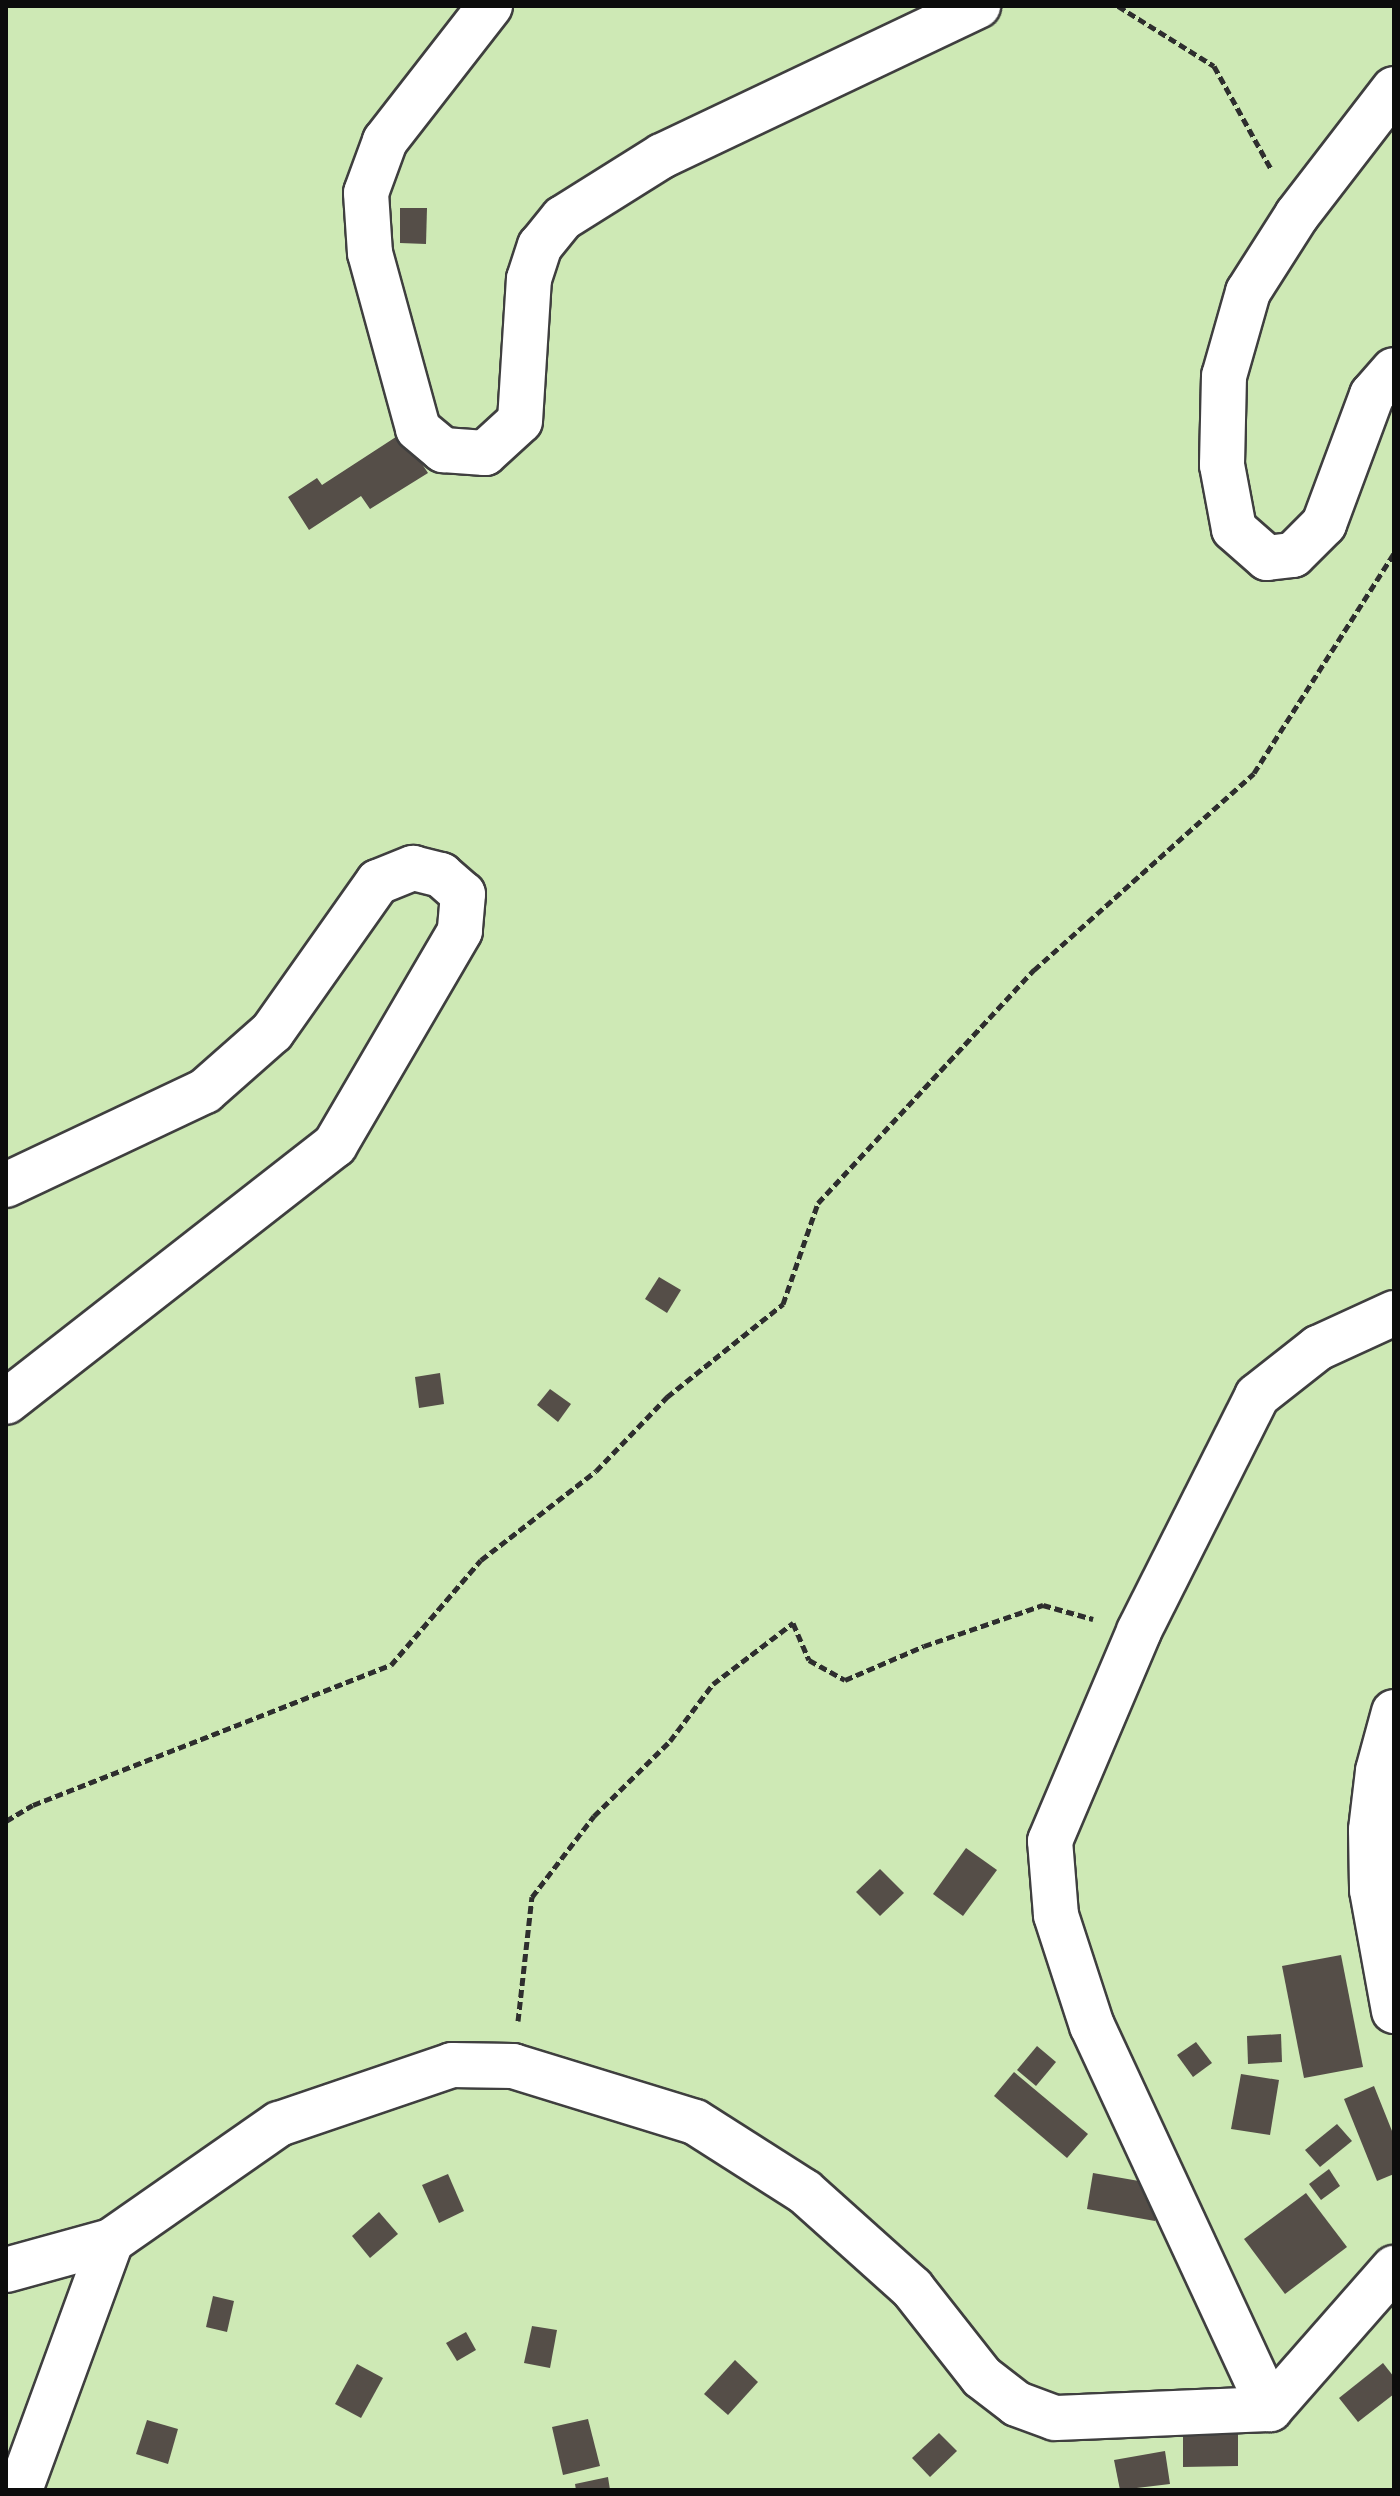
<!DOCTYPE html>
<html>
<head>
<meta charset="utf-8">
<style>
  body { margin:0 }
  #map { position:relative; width:1400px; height:2496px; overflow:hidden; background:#fffceb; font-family:Literata,serif }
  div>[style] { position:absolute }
  .green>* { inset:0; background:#cee9b5 }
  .building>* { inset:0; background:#554e48 }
  .path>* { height:5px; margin-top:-2.5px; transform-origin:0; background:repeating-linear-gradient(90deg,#2e2e2e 0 8px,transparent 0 12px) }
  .roads { filter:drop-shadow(2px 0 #3f3f3f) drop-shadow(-2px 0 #3f3f3f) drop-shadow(0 2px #3f3f3f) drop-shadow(0 -2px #3f3f3f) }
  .street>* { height:44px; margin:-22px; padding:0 22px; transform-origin:22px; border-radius:22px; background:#fff }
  span { translate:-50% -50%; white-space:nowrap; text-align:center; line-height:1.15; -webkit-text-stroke:8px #fff; paint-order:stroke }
  .frame { position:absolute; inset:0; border:8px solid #0c0c0c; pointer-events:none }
</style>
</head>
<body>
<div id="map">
  <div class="green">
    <i style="clip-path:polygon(6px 6px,1394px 6px,1394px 2490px,6px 2490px)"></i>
  </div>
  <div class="building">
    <i style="clip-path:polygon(400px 208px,427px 208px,426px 244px,400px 243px)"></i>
    <i style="clip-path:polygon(402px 433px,428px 473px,370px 509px,361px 496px,309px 530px,288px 497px,317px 478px,322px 485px)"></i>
    <i style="clip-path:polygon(659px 1277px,681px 1290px,667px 1313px,645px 1299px)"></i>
    <i style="clip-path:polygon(440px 1373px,444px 1404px,419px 1408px,415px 1377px)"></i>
    <i style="clip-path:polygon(550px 1389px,571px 1404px,558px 1422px,537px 1405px)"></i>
    <i style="clip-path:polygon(966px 1848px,997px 1870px,963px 1916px,933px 1894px)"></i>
    <i style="clip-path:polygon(880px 1869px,904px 1893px,880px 1916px,856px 1892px)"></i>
    <i style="clip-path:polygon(1341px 1955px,1363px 2067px,1304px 2078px,1282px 1966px)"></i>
    <i style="clip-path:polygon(1281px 2034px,1282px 2062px,1248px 2064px,1247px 2036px)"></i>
    <i style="clip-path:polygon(1196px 2042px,1212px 2063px,1193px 2077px,1177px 2055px)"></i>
    <i style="clip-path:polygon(1037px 2046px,1056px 2062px,1036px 2086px,1017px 2070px)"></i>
    <i style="clip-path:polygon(1014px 2072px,1088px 2134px,1067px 2158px,994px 2096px)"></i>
    <i style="clip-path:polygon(1241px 2074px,1279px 2080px,1270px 2135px,1231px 2129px)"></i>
    <i style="clip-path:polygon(1374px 2086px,1394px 2136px,1394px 2174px,1377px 2181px,1344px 2099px)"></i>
    <i style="clip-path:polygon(1337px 2124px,1352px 2141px,1320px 2167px,1305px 2150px)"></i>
    <i style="clip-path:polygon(1329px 2169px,1340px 2186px,1321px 2200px,1309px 2184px)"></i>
    <i style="clip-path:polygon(1093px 2173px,1162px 2185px,1155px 2221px,1087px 2209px)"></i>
    <i style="clip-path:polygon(448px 2174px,464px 2211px,439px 2223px,422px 2185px)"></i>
    <i style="clip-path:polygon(1306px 2193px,1347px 2247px,1285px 2294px,1244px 2239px)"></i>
    <i style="clip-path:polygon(379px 2212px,398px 2234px,370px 2258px,352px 2236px)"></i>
    <i style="clip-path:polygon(213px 2296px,234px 2301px,227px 2332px,206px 2327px)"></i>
    <i style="clip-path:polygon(532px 2326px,557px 2330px,550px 2368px,524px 2363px)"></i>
    <i style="clip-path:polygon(466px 2332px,476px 2350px,457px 2361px,446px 2343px)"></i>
    <i style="clip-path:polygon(735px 2360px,758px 2382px,728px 2415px,704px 2394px)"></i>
    <i style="clip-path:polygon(1383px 2363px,1394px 2377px,1394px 2394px,1358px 2422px,1339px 2398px)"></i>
    <i style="clip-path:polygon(357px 2364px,383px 2378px,361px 2418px,335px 2404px)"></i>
    <i style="clip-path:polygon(588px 2419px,600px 2466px,563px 2475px,552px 2427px)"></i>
    <i style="clip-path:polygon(147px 2420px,178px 2429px,168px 2464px,136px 2454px)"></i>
    <i style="clip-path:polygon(1183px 2431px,1238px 2431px,1238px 2466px,1183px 2467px)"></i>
    <i style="clip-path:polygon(939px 2433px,957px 2451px,930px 2477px,912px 2458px)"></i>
    <i style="clip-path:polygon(1165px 2451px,1170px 2484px,1120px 2490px,1114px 2460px)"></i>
    <i style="clip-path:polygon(608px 2477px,610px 2490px,576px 2490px,575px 2484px)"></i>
  </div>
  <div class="path">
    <i style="left:1118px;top:6px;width:113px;rotate:32deg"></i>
    <i style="left:1214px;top:66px;width:118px;rotate:61deg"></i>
    <i style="left:6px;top:1821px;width:31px;rotate:-31deg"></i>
    <i style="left:33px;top:1805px;width:384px;rotate:-21.4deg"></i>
    <i style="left:391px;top:1665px;width:138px;rotate:-49.4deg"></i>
    <i style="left:481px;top:1560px;width:145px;rotate:-37.7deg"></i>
    <i style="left:596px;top:1471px;width:103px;rotate:-46.2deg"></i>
    <i style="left:667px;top:1397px;width:149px;rotate:-38.7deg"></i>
    <i style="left:783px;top:1304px;width:107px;rotate:-70.9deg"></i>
    <i style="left:818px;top:1203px;width:318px;rotate:-47.2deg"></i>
    <i style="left:1034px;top:970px;width:295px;rotate:-41.8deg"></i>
    <i style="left:1254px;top:773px;width:261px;rotate:-57.5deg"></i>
    <i style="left:518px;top:2021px;width:125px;rotate:-83.6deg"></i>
    <i style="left:532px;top:1897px;width:102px;rotate:-52.6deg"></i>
    <i style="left:594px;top:1816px;width:107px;rotate:-44.6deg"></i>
    <i style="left:670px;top:1741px;width:71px;rotate:-53deg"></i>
    <i style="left:713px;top:1684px;width:101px;rotate:-37.3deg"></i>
    <i style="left:793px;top:1623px;width:40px;rotate:66.6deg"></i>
    <i style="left:809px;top:1660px;width:41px;rotate:29.1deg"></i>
    <i style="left:845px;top:1680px;width:86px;rotate:-23.3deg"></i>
    <i style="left:924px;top:1646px;width:126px;rotate:-19deg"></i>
    <i style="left:1043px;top:1605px;width:52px;rotate:15.6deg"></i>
  </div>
  <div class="roads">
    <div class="street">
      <i style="left:490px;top:6px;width:171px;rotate:127.9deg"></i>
      <i style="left:385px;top:141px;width:55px;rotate:110.1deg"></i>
      <i style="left:366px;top:193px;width:60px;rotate:86.2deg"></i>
      <i style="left:370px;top:253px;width:182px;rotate:74.7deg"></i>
      <i style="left:418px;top:429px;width:33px;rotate:40deg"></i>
      <i style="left:443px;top:450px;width:42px;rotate:4.1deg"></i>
      <i style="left:485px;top:453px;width:47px;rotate:-42.4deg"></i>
      <i style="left:520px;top:421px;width:142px;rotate:-86.4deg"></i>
      <i style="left:529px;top:279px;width:35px;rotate:-72deg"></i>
      <i style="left:540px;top:246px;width:36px;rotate:-51deg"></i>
      <i style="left:563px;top:218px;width:117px;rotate:-32.1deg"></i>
      <i style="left:662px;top:156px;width:350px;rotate:-25.4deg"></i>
      <i style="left:1394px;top:89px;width:159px;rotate:127.6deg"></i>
      <i style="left:1297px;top:215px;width:91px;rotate:122.5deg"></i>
      <i style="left:1248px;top:292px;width:87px;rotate:105.9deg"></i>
      <i style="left:1224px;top:376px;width:89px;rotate:91.3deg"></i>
      <i style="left:1222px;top:465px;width:65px;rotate:79.4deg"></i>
      <i style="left:1234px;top:529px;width:44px;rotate:41.3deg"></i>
      <i style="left:1267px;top:558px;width:26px;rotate:-7deg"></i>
      <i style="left:1293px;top:555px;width:44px;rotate:-45deg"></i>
      <i style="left:1324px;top:524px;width:138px;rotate:-69.6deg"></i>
      <i style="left:1372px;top:395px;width:33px;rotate:-49deg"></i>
      <i style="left:6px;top:1185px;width:220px;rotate:-25.3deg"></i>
      <i style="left:205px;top:1091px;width:89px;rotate:-41.4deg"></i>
      <i style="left:272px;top:1032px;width:184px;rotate:-54.8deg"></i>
      <i style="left:378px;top:882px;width:38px;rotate:-22deg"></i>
      <i style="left:413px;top:868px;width:29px;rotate:14deg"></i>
      <i style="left:441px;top:875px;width:29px;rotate:41deg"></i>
      <i style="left:463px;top:894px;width:37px;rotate:95deg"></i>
      <i style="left:460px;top:931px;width:248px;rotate:120.3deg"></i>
      <i style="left:335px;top:1145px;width:417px;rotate:142deg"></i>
      <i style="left:1394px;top:1712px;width:61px;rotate:105.2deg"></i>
      <i style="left:1378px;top:1771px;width:59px;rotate:96.8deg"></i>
      <i style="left:1371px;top:1830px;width:60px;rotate:89deg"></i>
      <i style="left:1372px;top:1890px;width:123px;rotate:79.7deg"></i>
      <i style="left:6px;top:2270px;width:109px;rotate:-15.4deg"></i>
      <i style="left:1270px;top:2409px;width:422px;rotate:-114.9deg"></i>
      <i style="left:1092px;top:2026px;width:117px;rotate:-108deg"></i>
      <i style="left:1056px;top:1915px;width:74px;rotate:-94.6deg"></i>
      <i style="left:1050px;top:1841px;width:228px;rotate:-67deg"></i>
      <i style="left:1139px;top:1631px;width:263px;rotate:-63.3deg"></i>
      <i style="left:1257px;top:1396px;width:78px;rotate:-38.2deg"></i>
      <i style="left:1318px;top:1348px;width:84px;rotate:-24.7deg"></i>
      <i style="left:20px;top:2490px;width:265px;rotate:-69.9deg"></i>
      <i style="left:111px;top:2241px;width:205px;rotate:-34.9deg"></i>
      <i style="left:279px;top:2124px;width:183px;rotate:-18.8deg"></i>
      <i style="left:452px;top:2065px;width:61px;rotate:0.9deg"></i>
      <i style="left:513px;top:2066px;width:190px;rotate:17.1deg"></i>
      <i style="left:695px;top:2122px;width:130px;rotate:32.5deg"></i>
      <i style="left:805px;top:2192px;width:144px;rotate:41.9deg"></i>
      <i style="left:912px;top:2288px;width:113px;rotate:51.8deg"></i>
      <i style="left:982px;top:2377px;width:44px;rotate:37.6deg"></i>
      <i style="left:1017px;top:2404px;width:40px;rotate:20.2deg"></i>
      <i style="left:1055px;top:2418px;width:215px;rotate:-2.4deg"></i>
      <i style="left:1270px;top:2409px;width:188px;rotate:-48.7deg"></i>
    </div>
  </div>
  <div class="frame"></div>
</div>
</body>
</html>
